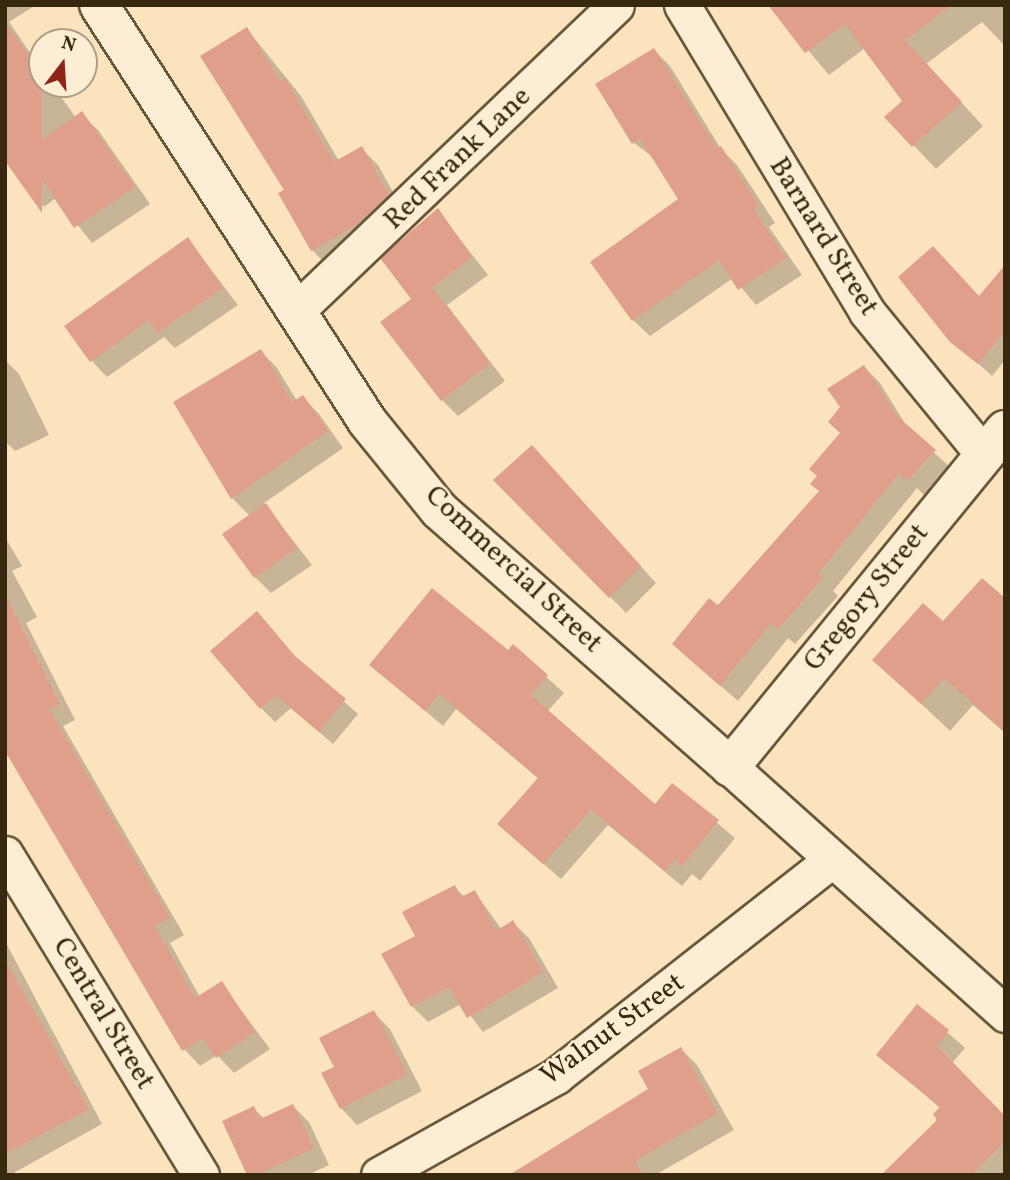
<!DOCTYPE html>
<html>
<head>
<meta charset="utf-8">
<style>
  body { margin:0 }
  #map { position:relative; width:1010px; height:1180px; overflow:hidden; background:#fbe3bd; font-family:Vollkorn,serif }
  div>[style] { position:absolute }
  .shadow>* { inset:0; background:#0003 }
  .building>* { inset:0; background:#e09f8a }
  .roads { filter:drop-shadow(2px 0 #69573a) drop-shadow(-2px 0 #69573a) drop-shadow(0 2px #69573a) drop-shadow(0 -2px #69573a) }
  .street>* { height:35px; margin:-17.5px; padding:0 17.5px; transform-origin:17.5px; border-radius:17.5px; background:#fcedd4 }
  .secondary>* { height:38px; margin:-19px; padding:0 19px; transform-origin:19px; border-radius:19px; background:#fcedd4 }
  span { translate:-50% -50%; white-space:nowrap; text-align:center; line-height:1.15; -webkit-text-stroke:5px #fcedd4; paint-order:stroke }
  .street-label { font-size:28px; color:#38280f }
  .frame { position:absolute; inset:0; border:7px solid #38280f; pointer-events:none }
  .north { position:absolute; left:28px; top:28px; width:70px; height:70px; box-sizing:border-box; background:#fcedd4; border:2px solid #ae9e85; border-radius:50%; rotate:17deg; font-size:19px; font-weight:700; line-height:28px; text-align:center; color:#38280f }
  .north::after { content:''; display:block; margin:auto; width:24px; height:32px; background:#8f2418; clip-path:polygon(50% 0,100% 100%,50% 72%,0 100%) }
</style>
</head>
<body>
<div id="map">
  <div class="shadow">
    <i style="clip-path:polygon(5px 5px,36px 5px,9px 22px,42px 70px,42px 84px,52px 84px,76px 118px,81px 114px,98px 130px,150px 204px,92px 243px,56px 198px,44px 207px,5px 158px)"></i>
    <i style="clip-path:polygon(770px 5px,1005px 5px,1005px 46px,982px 22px,926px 64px,983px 126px,936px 169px,887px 117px,905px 101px,865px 48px,829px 75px)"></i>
    <i style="clip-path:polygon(247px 29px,301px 96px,339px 161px,361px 148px,378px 165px,404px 212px,329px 267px,312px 250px,281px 194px,286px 191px)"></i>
    <i style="clip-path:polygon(654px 50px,670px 66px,721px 149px,737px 165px,775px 223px,769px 227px,802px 275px,756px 305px,733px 278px,650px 336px,633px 320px,681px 199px,653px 157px,634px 143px)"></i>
    <i style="clip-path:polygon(438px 211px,488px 275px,447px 305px,505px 381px,458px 416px,442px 400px,413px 299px)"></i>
    <i style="clip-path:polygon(188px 239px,238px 305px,175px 348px,164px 337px,107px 377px,91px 360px)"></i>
    <i style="clip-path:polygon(1005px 297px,1005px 360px,992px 376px,952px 340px,979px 298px)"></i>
    <i style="clip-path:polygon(261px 351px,277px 368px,297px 401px,302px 397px,319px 414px,343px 448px,264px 503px,312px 565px,271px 593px,255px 577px,250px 516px,232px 498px)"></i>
    <i style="clip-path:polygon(5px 360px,19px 374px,49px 435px,15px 451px,5px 441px)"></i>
    <i style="clip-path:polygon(864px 367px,880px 383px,909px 430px,951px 468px,925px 496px,917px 488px,833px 591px,838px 596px,795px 644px,788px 638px,738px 701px,691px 660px,718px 607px,820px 491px,818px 476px,842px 433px,842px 407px)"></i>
    <i style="clip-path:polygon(548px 464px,656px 583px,626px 613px,496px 480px)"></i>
    <i style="clip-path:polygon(5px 537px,22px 566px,12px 571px,37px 617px,26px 623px,75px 720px,63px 726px,184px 935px,170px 943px,200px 997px,221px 983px,270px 1049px,234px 1073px,217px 1055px,200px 1066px,184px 1049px,5px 747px)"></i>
    <i style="clip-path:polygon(1005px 601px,1005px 733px,973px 705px,950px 731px,875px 660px,943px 624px)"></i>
    <i style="clip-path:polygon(513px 647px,564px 693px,547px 712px,655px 806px,672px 785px,735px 838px,700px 881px,692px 874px,682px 886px,608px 825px,561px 879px,516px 840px,539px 779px,456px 709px,443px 726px,372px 665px,508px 652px)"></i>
    <i style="clip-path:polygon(302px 664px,358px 714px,333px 744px,291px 708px,275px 722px,261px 708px)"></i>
    <i style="clip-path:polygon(454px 887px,465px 897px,475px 892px,502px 930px,513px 923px,529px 938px,558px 988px,483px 1032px,461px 1004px,428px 1022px,412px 1006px,384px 954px,417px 937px)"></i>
    <i style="clip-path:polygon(5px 941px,102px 1124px,10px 1175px,5px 1175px)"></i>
    <i style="clip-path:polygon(918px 1006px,965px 1048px,952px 1063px,1005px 1118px,1004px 1175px,911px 1175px,941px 1109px,879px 1054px)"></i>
    <i style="clip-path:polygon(373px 1012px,390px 1029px,422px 1091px,357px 1125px,341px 1108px,336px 1067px)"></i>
    <i style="clip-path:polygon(681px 1049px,697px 1065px,734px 1130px,655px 1175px,512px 1175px,650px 1089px)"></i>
    <i style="clip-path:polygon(293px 1106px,309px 1122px,329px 1165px,308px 1175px,249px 1175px,253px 1108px,265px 1119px)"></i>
  </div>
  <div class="building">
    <i style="clip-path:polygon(768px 5px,951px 5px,905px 40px,962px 102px,912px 147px,884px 117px,902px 101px,845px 24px,805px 53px)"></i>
    <i style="clip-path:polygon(5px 22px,42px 74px,42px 140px,82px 111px,135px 187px,74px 228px,42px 180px,42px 213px,5px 161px)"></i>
    <i style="clip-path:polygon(247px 27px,280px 81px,285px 78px,334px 162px,362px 146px,389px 195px,355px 226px,311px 251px,278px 193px,284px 190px,200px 56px)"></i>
    <i style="clip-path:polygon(654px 48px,717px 149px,721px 146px,759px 206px,754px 210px,786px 258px,738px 290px,719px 260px,632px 321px,590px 262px,678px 199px,640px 139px,632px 144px,595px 84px)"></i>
    <i style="clip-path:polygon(438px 208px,472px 257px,432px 288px,490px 363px,441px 401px,380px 322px,411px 299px,380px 258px)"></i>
    <i style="clip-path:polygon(188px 237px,223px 288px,157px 333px,149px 320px,90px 362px,64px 326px)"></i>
    <i style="clip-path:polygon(933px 246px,979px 296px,1005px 265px,1005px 331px,978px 364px,950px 342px,898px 277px)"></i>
    <i style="clip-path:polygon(261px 349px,292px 402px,303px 395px,328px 431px,231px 499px,173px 402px)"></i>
    <i style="clip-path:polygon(864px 365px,897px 416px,936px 450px,907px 481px,899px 473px,818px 574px,823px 578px,778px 629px,771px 623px,720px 686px,672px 644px,709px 598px,718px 605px,819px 491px,810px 484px,817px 476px,809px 469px,840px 433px,828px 422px,840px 407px,827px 389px)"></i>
    <i style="clip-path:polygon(532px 445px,641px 566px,609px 598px,493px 480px)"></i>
    <i style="clip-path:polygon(266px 503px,297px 548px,254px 578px,222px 534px)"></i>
    <i style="clip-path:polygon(982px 578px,1005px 598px,1005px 732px,944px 678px,921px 704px,872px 660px,923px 603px,943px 621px)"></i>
    <i style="clip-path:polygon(432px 588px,508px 650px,513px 644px,548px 675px,531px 695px,655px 804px,672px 783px,719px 820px,682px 866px,674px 859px,665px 871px,591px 810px,543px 864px,497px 824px,538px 778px,439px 694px,425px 711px,369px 665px)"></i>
    <i style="clip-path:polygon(5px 594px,60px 704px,49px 709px,170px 918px,155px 926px,195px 998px,222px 981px,255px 1032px,216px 1058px,203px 1038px,182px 1051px,5px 751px)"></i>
    <i style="clip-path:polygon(257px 611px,295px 656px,346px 699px,319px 732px,276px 696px,260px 709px,210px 651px)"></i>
    <i style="clip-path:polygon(455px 885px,461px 897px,475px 890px,496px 931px,513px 920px,543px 972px,467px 1018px,449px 987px,411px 1007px,381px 954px,415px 936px,402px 912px)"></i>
    <i style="clip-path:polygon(5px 960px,89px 1109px,5px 1154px)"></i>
    <i style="clip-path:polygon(917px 1004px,949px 1030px,937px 1046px,1005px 1116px,1005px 1142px,971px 1175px,881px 1175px,937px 1120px,933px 1114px,940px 1107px,876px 1055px)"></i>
    <i style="clip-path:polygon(374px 1010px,407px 1074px,340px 1109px,321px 1073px,334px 1067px,319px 1038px)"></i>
    <i style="clip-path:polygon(681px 1047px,718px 1113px,635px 1161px,643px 1175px,509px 1175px,648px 1089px,638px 1071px)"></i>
    <i style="clip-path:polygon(293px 1104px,314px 1148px,257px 1175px,247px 1175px,222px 1121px,254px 1106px,260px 1119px)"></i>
  </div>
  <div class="roads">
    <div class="street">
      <i style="left:682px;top:5px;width:358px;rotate:58.9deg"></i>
      <i style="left:867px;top:312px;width:185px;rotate:50.7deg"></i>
      <i style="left:297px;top:310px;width:441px;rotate:-43.7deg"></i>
      <i style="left:730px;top:767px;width:370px;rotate:41.9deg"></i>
      <i style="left:5px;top:854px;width:376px;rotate:58.6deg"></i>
      <i style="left:379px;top:1175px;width:203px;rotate:-29.2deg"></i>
      <i style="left:556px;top:1076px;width:348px;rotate:-38.1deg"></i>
    </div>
    <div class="secondary">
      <i style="left:99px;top:5px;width:495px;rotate:57.2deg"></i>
      <i style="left:367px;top:421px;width:114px;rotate:51deg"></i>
      <i style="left:439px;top:510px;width:388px;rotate:41.4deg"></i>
      <i style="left:730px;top:767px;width:435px;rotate:-50.8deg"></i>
    </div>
  </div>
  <div class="street-label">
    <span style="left:458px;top:159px;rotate:-44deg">Red Frank Lane</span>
    <span style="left:823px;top:237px;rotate:58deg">Barnard Street</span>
    <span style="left:513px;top:570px;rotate:43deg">Commercial Street</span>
    <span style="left:867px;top:598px;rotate:-51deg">Gregory Street</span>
    <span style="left:103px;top:1014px;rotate:59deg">Central Street</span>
    <span style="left:613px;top:1030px;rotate:-36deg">Walnut Street</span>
  </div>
  <div class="frame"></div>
  <div class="north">N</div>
</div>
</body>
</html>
